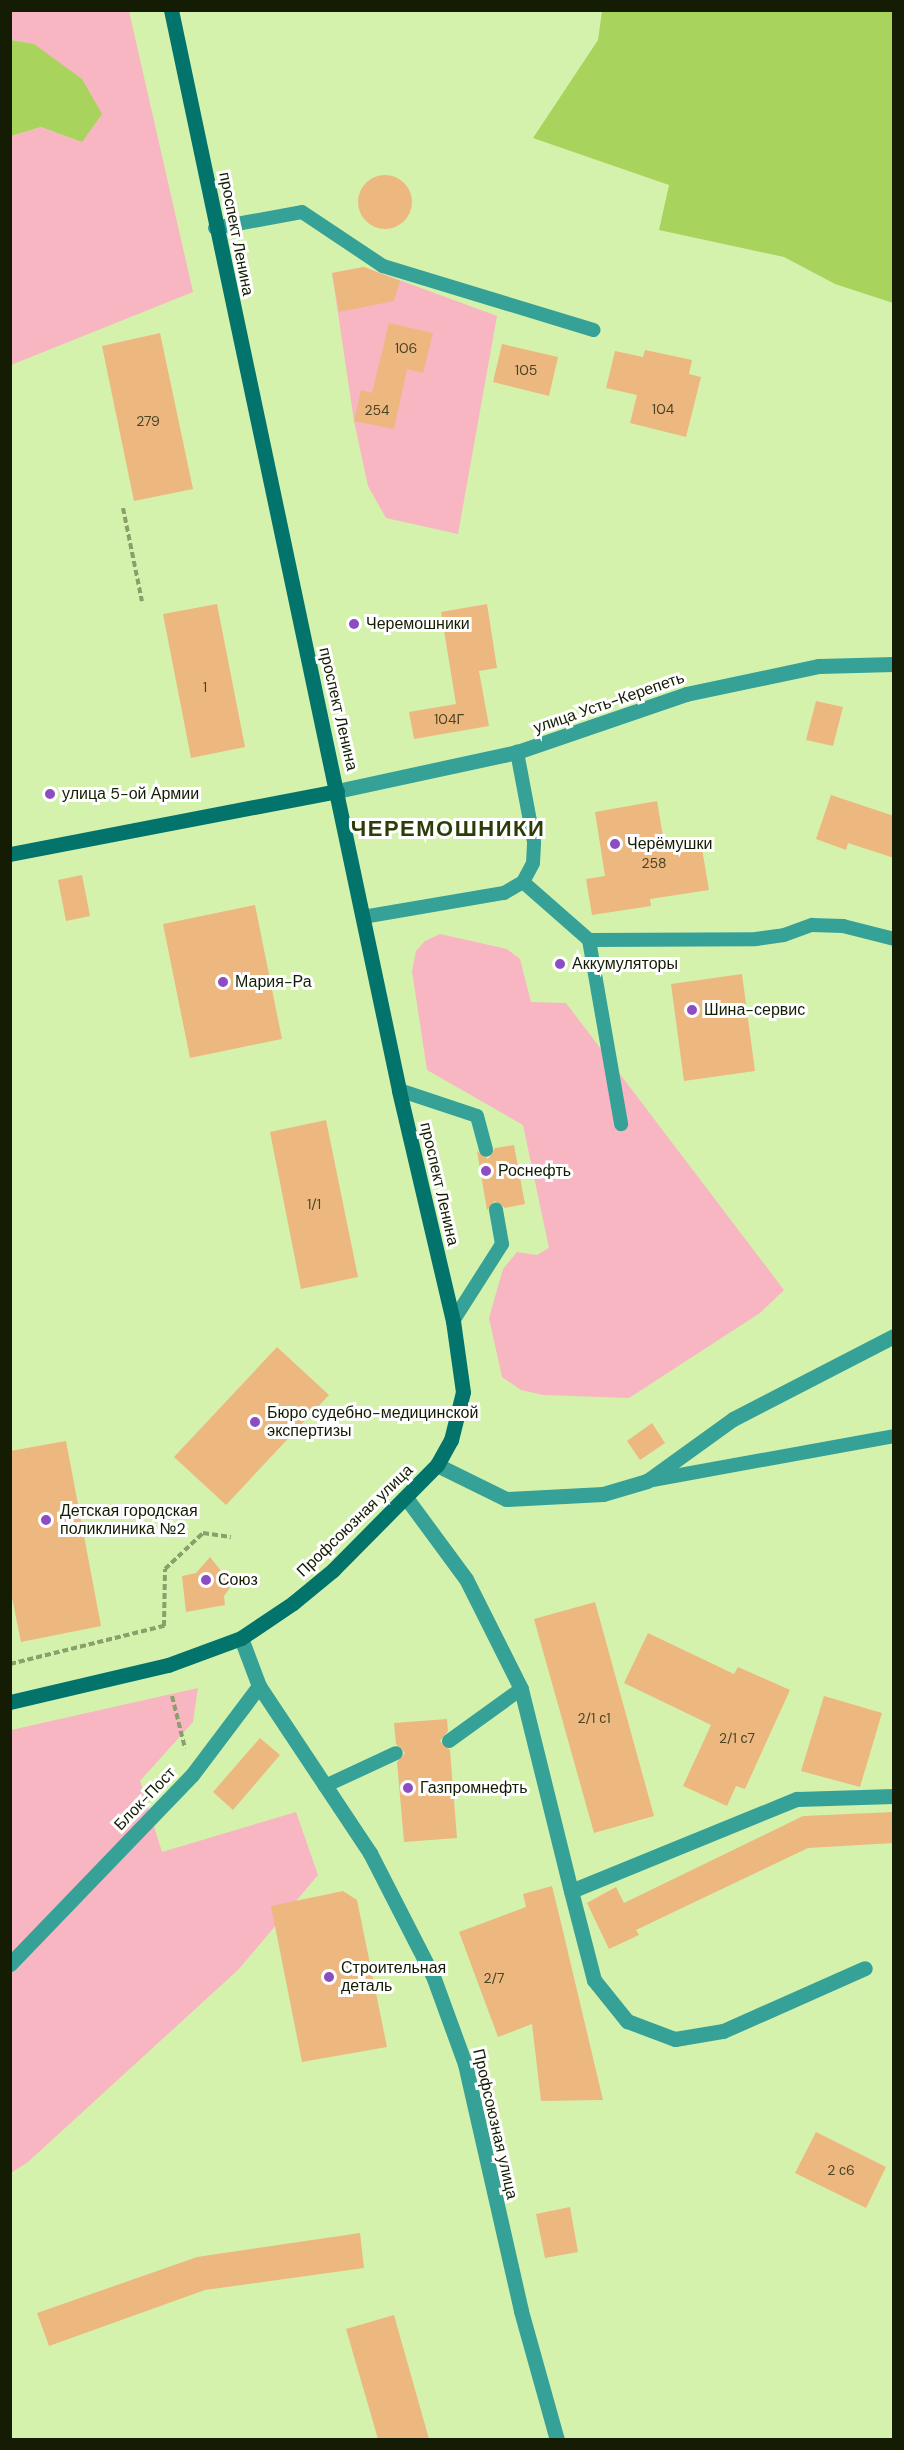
<!DOCTYPE html>
<html>
<head>
<meta charset="utf-8">
<style>
  body { margin:0 }
  #map { position:relative; width:904px; height:2450px; overflow:hidden; background:#d5f2ad; font-family:"DM Sans",sans-serif }
  div>[style] { position:absolute }
  .green>* { inset:0; background:#f7b6c2 }
  .water>* { inset:0; background:#a8d35c }
  .building>* { inset:0; background:#edb780 }
  .round { border-radius:50% }
  .path>* { height:4px; margin-top:-2px; transform-origin:0; background:repeating-linear-gradient(90deg,#8a9f6b 0 6px,transparent 0 9px) }
  .lane>* { height:14px; margin:-7px; padding:0 7px; transform-origin:7px; border-radius:7px; background:#36a197 }
  .street>* { height:15px; margin:-7.5px; padding:0 7.5px; transform-origin:7.5px; border-radius:7.5px; background:#36a197 }
  .secondary>* { height:15px; margin:-7.5px; padding:0 7.5px; transform-origin:7.5px; border-radius:7.5px; background:#02746c }
  .dots>* { width:16px; height:16px; translate:-50% -50%; box-sizing:border-box; border:3px solid #fff; border-radius:50% }
  span { translate:-50% -50%; white-space:nowrap; text-align:center; line-height:1.15; -webkit-text-stroke:6px #fff; paint-order:stroke }
  .number-label { font-size:14px; color:#4a4422 }
  .number-label span { -webkit-text-stroke-width:0 }
  .street-label { font-size:16px; color:#141d03 }
  .poi-label { font-size:16px; color:#141d03 }
  .left { translate:0 -50%; text-align:left }
  .district-label { font-size:22px; color:#2c3d0a; font-weight:700; letter-spacing:1.5px }
  .frame { position:absolute; inset:0; border:12px solid #141d03; pointer-events:none }
</style>
</head>
<body>
<div id="map">
  <div class="green">
    <i style="clip-path:polygon(11px 11px,129px 11px,193px 292px,11px 365px,11px 136px,41px 127px,82px 142px,34px 44px,11px 40px)"></i>
    <i style="clip-path:polygon(364px 267px,497px 316px,458px 534px,386px 518px,368px 486px,354px 421px,332px 273px)"></i>
    <i style="clip-path:polygon(440px 934px,507px 949px,520px 959px,531px 1002px,566px 1003px,784px 1290px,760px 1313px,629px 1398px,543px 1395px,521px 1390px,502px 1377px,489px 1318px,503px 1269px,517px 1252px,537px 1255px,549px 1248px,523px 1125px,427px 1070px,412px 971px,416px 951px,425px 941px)"></i>
    <i style="clip-path:polygon(198px 1688px,193px 1722px,140px 1781px,162px 1852px,296px 1812px,318px 1875px,239px 1969px,28px 2162px,11px 2173px,11px 1730px)"></i>
  </div>
  <div class="water">
    <i style="clip-path:polygon(602px 11px,893px 11px,893px 303px,835px 284px,784px 257px,659px 230px,669px 185px,533px 138px,598px 40px)"></i>
    <i style="clip-path:polygon(11px 40px,34px 44px,82px 79px,102px 114px,82px 142px,41px 127px,11px 136px)"></i>
  </div>
  <div class="building">
    <i class="round" style="left:358px;top:175px;width:54px;height:54px"></i>
    <i style="clip-path:polygon(364px 267px,400px 281px,394px 301px,339px 312px,332px 273px)"></i>
    <i style="clip-path:polygon(389px 323px,433px 333px,423px 373px,407px 369px,394px 429px,354px 421px,361px 390px,372px 393px)"></i>
    <i style="clip-path:polygon(160px 333px,193px 489px,134px 501px,102px 346px)"></i>
    <i style="clip-path:polygon(502px 344px,558px 357px,549px 396px,493px 382px)"></i>
    <i style="clip-path:polygon(645px 350px,692px 360px,689px 374px,701px 377px,686px 437px,630px 423px,637px 395px,606px 388px,615px 351px,643px 357px)"></i>
    <i style="clip-path:polygon(217px 604px,245px 747px,191px 758px,163px 614px)"></i>
    <i style="clip-path:polygon(487px 604px,497px 668px,479px 671px,489px 726px,414px 739px,409px 712px,456px 704px,441px 612px)"></i>
    <i style="clip-path:polygon(816px 701px,843px 707px,833px 746px,806px 740px)"></i>
    <i style="clip-path:polygon(831px 795px,894px 816px,894px 858px,848px 843px,846px 850px,816px 839px)"></i>
    <i style="clip-path:polygon(657px 801px,665px 848px,701px 843px,709px 890px,650px 899px,651px 906px,592px 915px,586px 879px,605px 876px,595px 812px)"></i>
    <i style="clip-path:polygon(82px 875px,90px 916px,66px 921px,58px 880px)"></i>
    <i style="clip-path:polygon(255px 905px,282px 1039px,190px 1058px,163px 924px)"></i>
    <i style="clip-path:polygon(742px 974px,755px 1071px,684px 1081px,671px 984px)"></i>
    <i style="clip-path:polygon(326px 1120px,358px 1277px,301px 1289px,270px 1132px)"></i>
    <i style="clip-path:polygon(514px 1145px,525px 1204px,505px 1208px,495px 1201px,487px 1210px,477px 1151px,488px 1159px,495px 1148px)"></i>
    <i style="clip-path:polygon(277px 1347px,329px 1395px,226px 1505px,174px 1457px)"></i>
    <i style="clip-path:polygon(652px 1423px,665px 1443px,640px 1460px,627px 1441px)"></i>
    <i style="clip-path:polygon(66px 1441px,101px 1626px,21px 1642px,10px 1588px,10px 1451px)"></i>
    <i style="clip-path:polygon(210px 1557px,232px 1585px,224px 1596px,225px 1605px,186px 1612px,182px 1576px,196px 1573px)"></i>
    <i style="clip-path:polygon(595px 1602px,654px 1816px,594px 1833px,534px 1619px)"></i>
    <i style="clip-path:polygon(648px 1633px,734px 1674px,738px 1667px,790px 1690px,745px 1789px,736px 1786px,727px 1806px,683px 1786px,711px 1725px,624px 1683px)"></i>
    <i style="clip-path:polygon(824px 1696px,882px 1713px,860px 1787px,801px 1771px)"></i>
    <i style="clip-path:polygon(447px 1719px,448px 1731px,440px 1741px,450px 1750px,457px 1838px,404px 1842px,397px 1762px,405px 1753px,396px 1744px,394px 1723px)"></i>
    <i style="clip-path:polygon(260px 1738px,280px 1755px,233px 1810px,213px 1792px)"></i>
    <i style="clip-path:polygon(894px 1812px,894px 1843px,808px 1848px,636px 1930px,639px 1935px,609px 1949px,587px 1903px,616px 1887px,624px 1903px,803px 1816px)"></i>
    <i style="clip-path:polygon(552px 1886px,562px 1927px,603px 2100px,541px 2101px,532px 2024px,498px 2037px,459px 1932px,526px 1907px,523px 1894px)"></i>
    <i style="clip-path:polygon(343px 1891px,357px 1900px,387px 2047px,302px 2062px,271px 1906px)"></i>
    <i style="clip-path:polygon(816px 2132px,886px 2167px,866px 2208px,795px 2173px)"></i>
    <i style="clip-path:polygon(570px 2207px,578px 2252px,545px 2258px,536px 2214px)"></i>
    <i style="clip-path:polygon(360px 2233px,364px 2268px,205px 2290px,49px 2346px,37px 2313px,197px 2257px)"></i>
    <i style="clip-path:polygon(394px 2315px,429px 2439px,378px 2439px,346px 2329px)"></i>
  </div>
  <div class="path">
    <i style="left:123px;top:508px;width:95px;rotate:78.5deg"></i>
    <i style="left:10px;top:1664px;width:159px;rotate:-13.9deg"></i>
    <i style="left:164px;top:1626px;width:57px;rotate:-89deg"></i>
    <i style="left:165px;top:1569px;width:52px;rotate:-43.5deg"></i>
    <i style="left:203px;top:1533px;width:28px;rotate:8deg"></i>
    <i style="left:172px;top:1696px;width:54px;rotate:76deg"></i>
  </div>
  <div class="lane">
    <i style="left:215px;top:228px;width:88px;rotate:-10.4deg"></i>
    <i style="left:302px;top:212px;width:97px;rotate:33.7deg"></i>
    <i style="left:383px;top:266px;width:220px;rotate:16.9deg"></i>
    <i style="left:523px;top:882px;width:88px;rotate:41.3deg"></i>
    <i style="left:589px;top:940px;width:187px;rotate:80.1deg"></i>
    <i style="left:363px;top:917px;width:143px;rotate:-9.7deg"></i>
    <i style="left:504px;top:893px;width:22px;rotate:-30deg"></i>
    <i style="left:523px;top:882px;width:21px;rotate:-62deg"></i>
    <i style="left:533px;top:863px;width:21px;rotate:-87deg"></i>
    <i style="left:534px;top:842px;width:92px;rotate:-100.7deg"></i>
    <i style="left:589px;top:940px;width:167px;rotate:-0.3deg"></i>
    <i style="left:756px;top:939px;width:28px;rotate:-8deg"></i>
    <i style="left:784px;top:935px;width:30px;rotate:-20deg"></i>
    <i style="left:812px;top:925px;width:31px;rotate:2deg"></i>
    <i style="left:843px;top:926px;width:53px;rotate:14.3deg"></i>
    <i style="left:399px;top:1090px;width:82px;rotate:18.4deg"></i>
    <i style="left:477px;top:1116px;width:35px;rotate:75deg"></i>
    <i style="left:453px;top:1321px;width:91px;rotate:-57.5deg"></i>
    <i style="left:502px;top:1244px;width:35px;rotate:-100deg"></i>
    <i style="left:647px;top:1481px;width:251px;rotate:-10.3deg"></i>
    <i style="left:449px;top:1741px;width:89px;rotate:-35.8deg"></i>
    <i style="left:325px;top:1786px;width:78px;rotate:-24.9deg"></i>
  </div>
  <div class="street">
    <i style="left:337px;top:791px;width:184px;rotate:-12.2deg"></i>
    <i style="left:517px;top:752px;width:179px;rotate:-18.9deg"></i>
    <i style="left:686px;top:694px;width:136px;rotate:-11.9deg"></i>
    <i style="left:819px;top:666px;width:75px;rotate:-1.5deg"></i>
    <i style="left:437px;top:1465px;width:77px;rotate:26.2deg"></i>
    <i style="left:506px;top:1499px;width:97px;rotate:-3deg"></i>
    <i style="left:603px;top:1494px;width:46px;rotate:-16.5deg"></i>
    <i style="left:647px;top:1481px;width:106px;rotate:-35.8deg"></i>
    <i style="left:733px;top:1419px;width:181px;rotate:-27.3deg"></i>
    <i style="left:407px;top:1499px;width:99px;rotate:53.6deg"></i>
    <i style="left:466px;top:1579px;width:123px;rotate:63.4deg"></i>
    <i style="left:521px;top:1689px;width:208px;rotate:76.1deg"></i>
    <i style="left:571px;top:1891px;width:244px;rotate:-22.2deg"></i>
    <i style="left:797px;top:1799px;width:97px;rotate:-1.8deg"></i>
    <i style="left:259px;top:1686px;width:201px;rotate:56.4deg"></i>
    <i style="left:370px;top:1853px;width:138px;rotate:62.9deg"></i>
    <i style="left:433px;top:1976px;width:94px;rotate:70deg"></i>
    <i style="left:465px;top:2064px;width:253px;rotate:77.2deg"></i>
    <i style="left:521px;top:2311px;width:134px;rotate:74.4deg"></i>
    <i style="left:571px;top:1891px;width:92px;rotate:75.5deg"></i>
    <i style="left:594px;top:1980px;width:53px;rotate:51.2deg"></i>
    <i style="left:627px;top:2021px;width:51px;rotate:20.6deg"></i>
    <i style="left:675px;top:2039px;width:49px;rotate:-9.5deg"></i>
    <i style="left:723px;top:2031px;width:155px;rotate:-23.9deg"></i>
    <i style="left:10px;top:1964px;width:262px;rotate:-46.1deg"></i>
    <i style="left:192px;top:1775px;width:111px;rotate:-53deg"></i>
    <i style="left:259px;top:1686px;width:51px;rotate:-110.6deg"></i>
  </div>
  <div class="secondary">
    <i style="left:10px;top:854px;width:333px;rotate:-10.9deg"></i>
    <i style="left:10px;top:1702px;width:162px;rotate:-13.2deg"></i>
    <i style="left:168px;top:1665px;width:78px;rotate:-20.3deg"></i>
    <i style="left:241px;top:1638px;width:63px;rotate:-33.9deg"></i>
    <i style="left:293px;top:1603px;width:52px;rotate:-39.5deg"></i>
    <i style="left:333px;top:1570px;width:148px;rotate:-45.3deg"></i>
    <i style="left:437px;top:1465px;width:29px;rotate:-61deg"></i>
    <i style="left:451px;top:1440px;width:49px;rotate:-76deg"></i>
    <i style="left:463px;top:1392px;width:72px;rotate:-98deg"></i>
    <i style="left:453px;top:1321px;width:237px;rotate:-103.2deg"></i>
    <i style="left:399px;top:1090px;width:1104px;rotate:-101.92deg"></i>
  </div>
  <div class="dots">
    <i style="left:354px;top:624px;background:#8c4cc2"></i>
    <i style="left:50px;top:794px;background:#8c4cc2"></i>
    <i style="left:615px;top:844px;background:#8c4cc2"></i>
    <i style="left:560px;top:964px;background:#8c4cc2"></i>
    <i style="left:223px;top:982px;background:#8c4cc2"></i>
    <i style="left:692px;top:1010px;background:#8c4cc2"></i>
    <i style="left:486px;top:1171px;background:#8c4cc2"></i>
    <i style="left:255px;top:1422px;background:#8c4cc2"></i>
    <i style="left:46px;top:1520px;background:#8c4cc2"></i>
    <i style="left:206px;top:1580px;background:#8c4cc2"></i>
    <i style="left:408px;top:1788px;background:#8c4cc2"></i>
    <i style="left:329px;top:1977px;background:#8c4cc2"></i>
  </div>
  <div class="number-label">
    <span style="left:406px;top:348px">106</span>
    <span style="left:526px;top:370px">105</span>
    <span style="left:663px;top:409px">104</span>
    <span style="left:377px;top:410px">254</span>
    <span style="left:148px;top:421px">279</span>
    <span style="left:205px;top:687px">1</span>
    <span style="left:449px;top:719px">104Г</span>
    <span style="left:654px;top:863px">258</span>
    <span style="left:314px;top:1204px">1/1</span>
    <span style="left:594px;top:1718px">2/1 с1</span>
    <span style="left:737px;top:1738px">2/1 с7</span>
    <span style="left:494px;top:1978px">2/7</span>
    <span style="left:841px;top:2170px">2 с6</span>
  </div>
  <div class="street-label">
    <span style="left:236px;top:234px;rotate:79deg">проспект Ленина</span>
    <span style="left:609px;top:703px;rotate:-19deg">улица Усть-Керепеть</span>
    <span style="left:338px;top:709px;rotate:77deg">проспект Ленина</span>
    <span style="left:439px;top:1184px;rotate:77deg">проспект Ленина</span>
    <span style="left:355px;top:1521px;rotate:-44deg">Профсоюзная улица</span>
    <span style="left:145px;top:1799px;rotate:-46deg">Блок-Пост</span>
    <span style="left:495px;top:2124px;rotate:77deg">Профсоюзная улица</span>
  </div>
  <div class="poi-label">
    <span class="left" style="left:366px;top:624px">Черемошники</span>
    <span class="left" style="left:62px;top:794px">улица 5-ой Армии</span>
    <span class="left" style="left:627px;top:844px">Черёмушки</span>
    <span class="left" style="left:572px;top:964px">Аккумуляторы</span>
    <span class="left" style="left:235px;top:982px">Мария-Ра</span>
    <span class="left" style="left:704px;top:1010px">Шина-сервис</span>
    <span class="left" style="left:498px;top:1171px">Роснефть</span>
    <span class="left" style="left:267px;top:1422px">Бюро судебно-медицинской<br>экспертизы</span>
    <span class="left" style="left:60px;top:1520px">Детская городская<br>поликлиника №2</span>
    <span class="left" style="left:218px;top:1580px">Союз</span>
    <span class="left" style="left:420px;top:1788px">Газпромнефть</span>
    <span class="left" style="left:341px;top:1977px">Строительная<br>деталь</span>
  </div>
  <div class="district-label">
    <span style="left:448px;top:829px">ЧЕРЕМОШНИКИ</span>
  </div>
  <div class="frame"></div>
</div>
</body>
</html>
